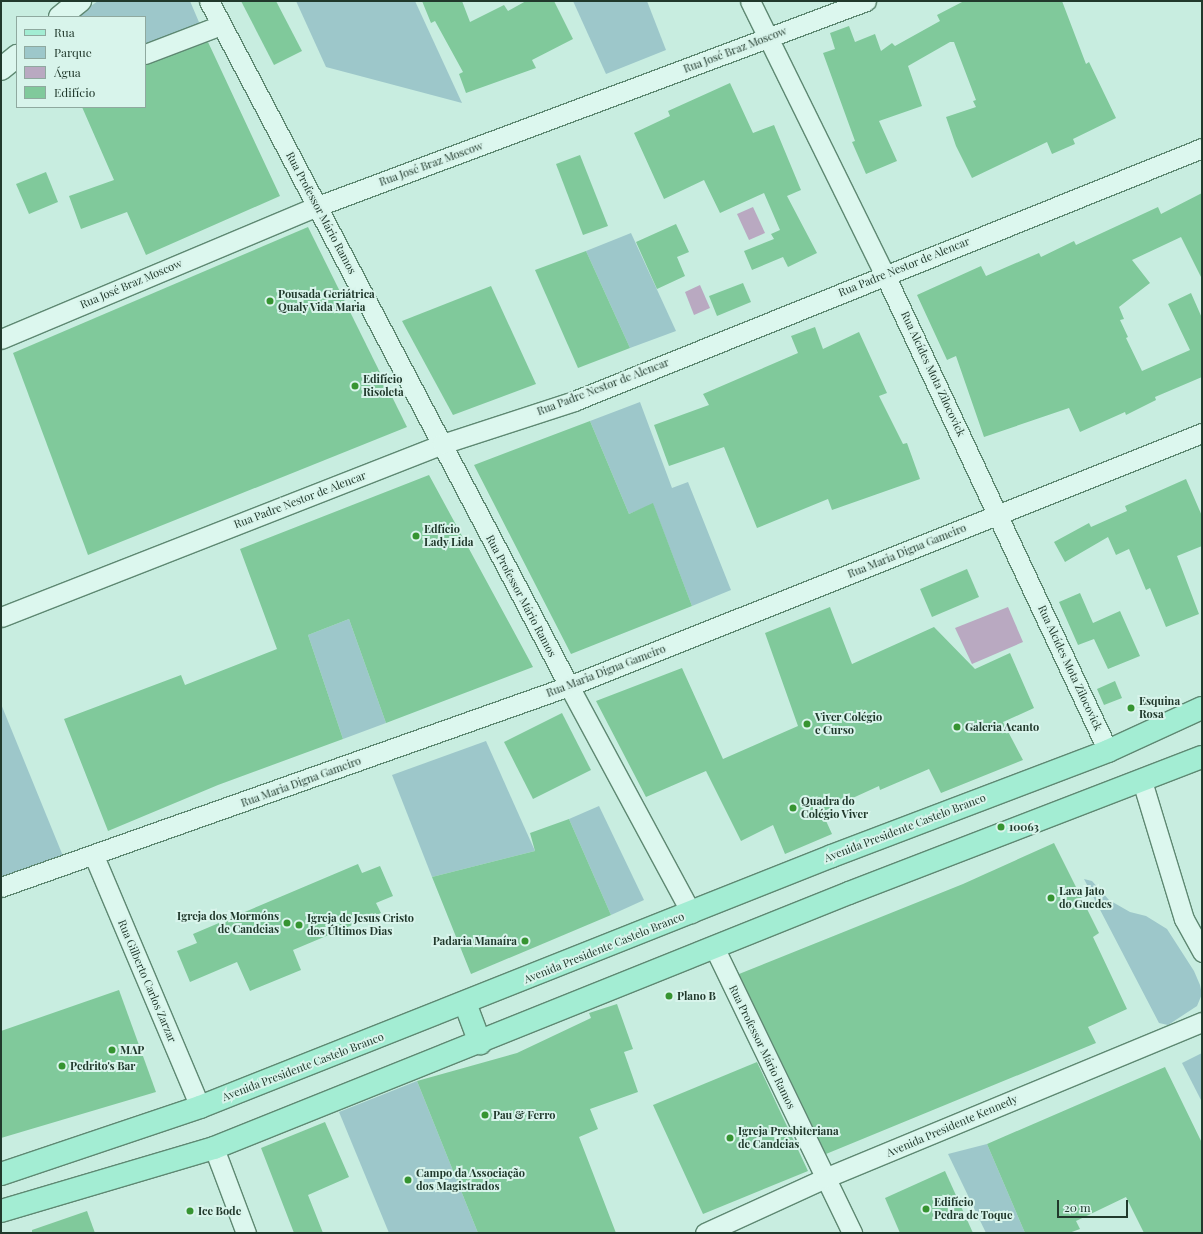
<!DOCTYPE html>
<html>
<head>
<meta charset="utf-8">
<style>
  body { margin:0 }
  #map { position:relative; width:1203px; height:1234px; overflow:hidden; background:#c8ede0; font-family:"Playfair Display",serif }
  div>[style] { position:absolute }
  .green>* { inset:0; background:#9dc7ca }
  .water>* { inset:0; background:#b9a9c1 }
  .building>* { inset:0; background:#80c99b }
  .roads { filter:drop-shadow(1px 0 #5e8872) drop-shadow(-1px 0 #5e8872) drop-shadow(0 1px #5e8872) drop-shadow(0 -1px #5e8872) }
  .minor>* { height:19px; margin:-9.5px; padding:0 9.5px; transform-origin:9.5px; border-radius:9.5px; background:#dcf7ee }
  .secondary>* { height:22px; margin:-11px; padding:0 11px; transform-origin:11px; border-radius:11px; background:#dcf7ee }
  .primary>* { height:22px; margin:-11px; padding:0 11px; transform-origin:11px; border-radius:11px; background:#a3edd3 }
  .dots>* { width:11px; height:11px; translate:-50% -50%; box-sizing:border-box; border:2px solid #d8f4eb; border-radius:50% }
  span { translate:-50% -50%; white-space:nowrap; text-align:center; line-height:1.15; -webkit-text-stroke:4px #d8f4eb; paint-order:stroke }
  .street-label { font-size:11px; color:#21392c }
  .poi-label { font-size:11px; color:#21392c; font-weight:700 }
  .left { translate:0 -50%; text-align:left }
  .right { translate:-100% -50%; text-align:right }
  .frame { position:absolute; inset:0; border:2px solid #21392c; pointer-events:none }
  .legend { position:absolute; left:16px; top:16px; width:130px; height:92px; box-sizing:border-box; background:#d8f4eb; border:1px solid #8fa99f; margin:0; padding:5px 7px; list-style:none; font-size:12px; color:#21392c }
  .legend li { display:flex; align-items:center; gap:8px; height:20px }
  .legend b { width:20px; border:1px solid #8fa99f }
  .scale { position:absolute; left:1057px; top:1200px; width:71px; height:18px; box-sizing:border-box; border:2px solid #21392c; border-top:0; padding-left:5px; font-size:12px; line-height:14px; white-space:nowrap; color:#21392c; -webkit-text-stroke:3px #d8f4eb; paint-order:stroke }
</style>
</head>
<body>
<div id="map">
  <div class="green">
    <i style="clip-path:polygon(98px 1px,190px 1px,204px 34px,145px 59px,145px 17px,75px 17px)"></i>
    <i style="clip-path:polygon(296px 1px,415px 1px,462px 103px,326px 67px)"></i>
    <i style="clip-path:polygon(573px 1px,647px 1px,666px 50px,606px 74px)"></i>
    <i style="clip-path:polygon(631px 233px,676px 331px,630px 348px,586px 251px)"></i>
    <i style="clip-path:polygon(640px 402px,672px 488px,688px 482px,731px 590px,692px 606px,653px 504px,629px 514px,590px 421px)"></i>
    <i style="clip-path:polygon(349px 619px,386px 723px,343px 739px,308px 635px)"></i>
    <i style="clip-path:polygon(1px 704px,65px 861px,1px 883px)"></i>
    <i style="clip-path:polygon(486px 741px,535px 851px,432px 877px,392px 775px)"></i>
    <i style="clip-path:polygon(599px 806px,644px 900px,611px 915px,569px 819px)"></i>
    <i style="clip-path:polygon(1084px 879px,1092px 881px,1109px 900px,1130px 912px,1146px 916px,1167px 929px,1194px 971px,1200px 985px,1202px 994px,1197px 1006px,1168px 1025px,1159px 1023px)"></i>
    <i style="clip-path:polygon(1202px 1053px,1202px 1102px,1182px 1063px)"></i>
    <i style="clip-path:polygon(417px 1081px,478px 1233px,389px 1233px,339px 1112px)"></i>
    <i style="clip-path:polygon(987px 1144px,1025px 1233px,986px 1233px,948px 1154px)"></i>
  </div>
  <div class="water">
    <i style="clip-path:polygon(753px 207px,765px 233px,749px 240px,737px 214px)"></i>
    <i style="clip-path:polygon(700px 285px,710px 308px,694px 315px,685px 292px)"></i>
    <i style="clip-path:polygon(1008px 607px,1023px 642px,972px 664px,955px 628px)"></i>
  </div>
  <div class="building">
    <i style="clip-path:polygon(241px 1px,276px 1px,302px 51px,274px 65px)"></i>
    <i style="clip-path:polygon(422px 1px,462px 1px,470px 22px,504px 5px,508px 11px,526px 1px,554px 1px,573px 39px,532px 60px,536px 68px,466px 93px,459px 74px,463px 72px,435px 21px,431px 23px)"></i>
    <i style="clip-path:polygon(964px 1px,1062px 1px,1086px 64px,1089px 62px,1116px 118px,1073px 139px,1075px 144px,1052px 154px,1047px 142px,972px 178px,956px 146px,946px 117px,976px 107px,973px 101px,976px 100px,954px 42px,950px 42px,908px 66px,922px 106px,879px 121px,897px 161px,866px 174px,852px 142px,855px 141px,823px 53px,835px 49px,830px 33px,849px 26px,855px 42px,875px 34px,881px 51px,892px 43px,895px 46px,940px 21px,937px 15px)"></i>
    <i style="clip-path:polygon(208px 42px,280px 196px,146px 255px,127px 212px,81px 229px,69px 196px,114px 180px,82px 107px,145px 107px,145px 65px)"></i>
    <i style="clip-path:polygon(730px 83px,753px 133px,774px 125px,801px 190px,787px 196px,817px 253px,788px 267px,783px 257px,752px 270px,744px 251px,774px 239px,771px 234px,780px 230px,764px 193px,720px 213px,704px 180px,664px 199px,634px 133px,670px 116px,668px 111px)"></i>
    <i style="clip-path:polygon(580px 155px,608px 226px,583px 235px,556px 164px)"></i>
    <i style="clip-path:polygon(46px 172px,58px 202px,29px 214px,16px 184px)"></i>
    <i style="clip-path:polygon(1202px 193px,1202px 279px,1181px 237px,1132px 260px,1150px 283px,1119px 307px,1124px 319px,1120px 320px,1128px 337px,1126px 338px,1142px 371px,1190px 350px,1168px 304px,1191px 293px,1202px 318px,1202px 377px,1155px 397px,1156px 400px,1126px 415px,1125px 412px,1080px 432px,1069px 408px,984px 437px,956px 356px,947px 360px,917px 295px,981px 266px,986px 276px,1039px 253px,1041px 257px,1074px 241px,1076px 245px,1158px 207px,1161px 214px)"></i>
    <i style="clip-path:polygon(676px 224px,689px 252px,677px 257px,685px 276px,657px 289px,636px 242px)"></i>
    <i style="clip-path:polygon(308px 227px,407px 427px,88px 555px,13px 353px)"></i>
    <i style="clip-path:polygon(586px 251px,630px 348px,578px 368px,535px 270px)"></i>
    <i style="clip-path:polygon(743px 283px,751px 302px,717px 316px,709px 296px)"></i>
    <i style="clip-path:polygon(491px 286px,536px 384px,453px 415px,402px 321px)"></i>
    <i style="clip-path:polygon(815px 327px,823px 349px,859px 332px,887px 393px,879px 396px,903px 444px,907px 443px,920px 479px,832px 510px,828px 499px,757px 528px,724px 447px,669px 466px,654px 425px,709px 405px,703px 394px,798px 353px,791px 336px)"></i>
    <i style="clip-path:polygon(590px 421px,629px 514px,653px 503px,692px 606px,571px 654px,474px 465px)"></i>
    <i style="clip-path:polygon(429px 475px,533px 667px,386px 723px,349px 619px,308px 635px,343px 739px,218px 785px,108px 831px,64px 719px,181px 675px,185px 685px,277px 649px,240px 549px)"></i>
    <i style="clip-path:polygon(1186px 479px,1202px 516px,1202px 546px,1177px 556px,1199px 614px,1166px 627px,1150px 588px,1146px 590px,1129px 549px,1116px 555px,1108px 537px,1065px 562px,1054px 542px,1089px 523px,1091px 527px,1127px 511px,1125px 506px)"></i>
    <i style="clip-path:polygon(967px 569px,979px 597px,932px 617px,920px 589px)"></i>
    <i style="clip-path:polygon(1080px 593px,1093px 623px,1120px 611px,1140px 656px,1108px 669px,1094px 639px,1078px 645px,1059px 602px)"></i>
    <i style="clip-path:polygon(830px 607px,852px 664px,934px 627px,975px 669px,1010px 653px,1034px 708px,1003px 722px,1023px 760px,941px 793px,929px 769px,880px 790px,879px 786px,822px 812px,832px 834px,785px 854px,773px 825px,741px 841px,706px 771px,646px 797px,596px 701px,682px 668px,723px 759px,798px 726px,765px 633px)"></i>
    <i style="clip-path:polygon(1115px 681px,1122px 698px,1104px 705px,1097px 689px)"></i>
    <i style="clip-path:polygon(562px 713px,591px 770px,533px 799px,504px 742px)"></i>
    <i style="clip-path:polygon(569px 819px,611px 915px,471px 974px,432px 877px,535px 851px,530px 833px)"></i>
    <i style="clip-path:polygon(1054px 843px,1099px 933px,1093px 937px,1127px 1009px,1088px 1027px,1096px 1043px,826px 1154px,739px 974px,963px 884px)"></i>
    <i style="clip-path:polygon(358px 864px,362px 873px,380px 866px,393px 896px,376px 903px,381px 913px,293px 950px,301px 970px,250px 991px,237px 962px,190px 982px,177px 951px,197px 943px,193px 934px)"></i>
    <i style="clip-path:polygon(119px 990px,156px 1092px,1px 1138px,1px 1031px)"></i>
    <i style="clip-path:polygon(617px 1004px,633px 1049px,624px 1052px,638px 1092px,590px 1109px,598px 1129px,579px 1137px,616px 1233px,478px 1233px,417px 1081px,517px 1053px,591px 1018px,589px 1013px)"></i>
    <i style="clip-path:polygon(757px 1062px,808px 1171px,703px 1214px,653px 1105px)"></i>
    <i style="clip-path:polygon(1165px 1067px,1202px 1143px,1202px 1233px,1144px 1233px,1126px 1197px,1076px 1221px,1080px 1229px,1069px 1233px,1025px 1233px,987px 1144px)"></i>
    <i style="clip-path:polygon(325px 1122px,349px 1177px,308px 1195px,323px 1233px,294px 1233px,261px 1148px)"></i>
    <i style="clip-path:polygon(945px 1171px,973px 1233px,900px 1233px,885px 1198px)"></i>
    <i style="clip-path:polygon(87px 1211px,95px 1233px,32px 1233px,32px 1230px)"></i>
  </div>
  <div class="roads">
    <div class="minor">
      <i style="left:209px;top:1px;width:774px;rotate:62.28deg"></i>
      <i style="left:569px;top:686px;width:258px;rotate:61.7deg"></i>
      <i style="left:750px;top:1px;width:305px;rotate:63.8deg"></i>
      <i style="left:885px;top:275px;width:526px;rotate:64.9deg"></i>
      <i style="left:145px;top:54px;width:81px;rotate:-20.9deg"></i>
      <i style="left:1px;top:339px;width:344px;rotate:-22.8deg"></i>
      <i style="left:318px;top:206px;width:585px;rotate:-20.51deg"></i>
      <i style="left:1px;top:617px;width:474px;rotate:-21.4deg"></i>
      <i style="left:442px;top:444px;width:139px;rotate:-18deg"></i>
      <i style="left:574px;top:401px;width:677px;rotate:-21.94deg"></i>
      <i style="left:1142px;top:781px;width:144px;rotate:73.1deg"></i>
      <i style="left:1184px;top:919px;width:38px;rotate:61deg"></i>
      <i style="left:94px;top:856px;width:272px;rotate:67.1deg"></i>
      <i style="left:1px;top:887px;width:603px;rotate:-19.49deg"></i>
      <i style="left:569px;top:686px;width:682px;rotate:-21.79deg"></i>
      <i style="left:714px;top:947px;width:318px;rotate:64.2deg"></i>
      <i style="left:214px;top:1148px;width:91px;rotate:69.4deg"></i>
      <i style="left:705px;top:1233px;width:132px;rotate:-24.6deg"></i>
      <i style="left:825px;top:1178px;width:408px;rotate:-22.5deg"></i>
    </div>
    <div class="secondary">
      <i style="left:60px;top:17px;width:26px;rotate:-39deg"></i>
      <i style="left:1px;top:69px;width:21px;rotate:-39deg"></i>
    </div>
    <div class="primary">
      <i style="left:465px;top:1003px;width:43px;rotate:69.4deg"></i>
      <i style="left:1px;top:1174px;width:210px;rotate:-18.6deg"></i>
      <i style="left:200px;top:1107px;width:680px;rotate:-21.66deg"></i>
      <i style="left:832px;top:856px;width:295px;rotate:-20.8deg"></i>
      <i style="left:1108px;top:751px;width:103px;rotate:-24.6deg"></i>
      <i style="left:1px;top:1211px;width:222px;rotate:-16.5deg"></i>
      <i style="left:214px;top:1148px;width:684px;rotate:-21.88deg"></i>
      <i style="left:849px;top:893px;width:378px;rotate:-21.1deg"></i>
    </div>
  </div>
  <div class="dots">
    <i style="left:270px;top:301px;background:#369431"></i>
    <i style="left:355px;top:386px;background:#369431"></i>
    <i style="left:416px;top:536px;background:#369431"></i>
    <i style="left:1131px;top:708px;background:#369431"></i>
    <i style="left:807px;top:724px;background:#369431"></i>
    <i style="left:957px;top:727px;background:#369431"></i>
    <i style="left:793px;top:808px;background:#369431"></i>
    <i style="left:1001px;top:827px;background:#369431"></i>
    <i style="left:1051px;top:898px;background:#369431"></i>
    <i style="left:287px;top:923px;background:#369431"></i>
    <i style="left:299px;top:925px;background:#369431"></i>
    <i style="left:525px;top:941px;background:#369431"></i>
    <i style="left:669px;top:996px;background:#369431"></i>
    <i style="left:112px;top:1050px;background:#369431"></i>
    <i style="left:62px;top:1066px;background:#369431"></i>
    <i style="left:485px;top:1115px;background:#369431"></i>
    <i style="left:730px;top:1138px;background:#369431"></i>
    <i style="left:408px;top:1180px;background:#369431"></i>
    <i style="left:926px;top:1209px;background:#369431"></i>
    <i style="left:190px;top:1211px;background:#369431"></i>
  </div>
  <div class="street-label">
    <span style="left:735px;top:50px;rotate:-21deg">Rua José Braz Moscow</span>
    <span style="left:431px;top:164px;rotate:-20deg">Rua José Braz Moscow</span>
    <span style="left:321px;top:213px;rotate:62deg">Rua Professor Mário Ramos</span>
    <span style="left:904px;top:267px;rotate:-22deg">Rua Padre Nestor de Alencar</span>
    <span style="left:131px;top:284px;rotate:-23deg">Rua José Braz Moscow</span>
    <span style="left:933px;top:374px;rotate:65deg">Rua Alcídes Mota Zilocovick</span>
    <span style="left:603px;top:387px;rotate:-21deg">Rua Padre Nestor de Alencar</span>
    <span style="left:300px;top:500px;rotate:-21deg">Rua Padre Nestor de Alencar</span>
    <span style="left:907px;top:551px;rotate:-22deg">Rua Maria Digna Gameiro</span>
    <span style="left:521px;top:596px;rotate:62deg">Rua Professor Mário Ramos</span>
    <span style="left:1070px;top:668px;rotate:65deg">Rua Alcídes Mota Zilocovick</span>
    <span style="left:606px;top:671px;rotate:-21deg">Rua Maria Digna Gameiro</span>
    <span style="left:301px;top:782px;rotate:-20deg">Rua Maria Digna Gameiro</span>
    <span style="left:905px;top:828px;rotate:-21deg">Avenida Presidente Castelo Branco</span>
    <span style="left:604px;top:948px;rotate:-22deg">Avenida Presidente Castelo Branco</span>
    <span style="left:147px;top:981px;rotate:67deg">Rua Gilberto Carlos Zarzar</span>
    <span style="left:762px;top:1047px;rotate:64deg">Rua Professor Mário Ramos</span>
    <span style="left:303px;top:1067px;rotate:-21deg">Avenida Presidente Castelo Branco</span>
    <span style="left:952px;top:1126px;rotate:-23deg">Avenida Presidente Kennedy</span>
  </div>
  <div class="poi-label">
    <span class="left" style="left:278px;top:301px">Pousada Geriátrica<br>Qualy Vida Maria</span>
    <span class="left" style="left:363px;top:386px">Edifício<br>Risoleta</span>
    <span class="left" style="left:424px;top:536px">Edfício<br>Lady Lida</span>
    <span class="left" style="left:1139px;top:708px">Esquina<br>Rosa</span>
    <span class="left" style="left:815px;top:724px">Viver Colégio<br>e Curso</span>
    <span class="left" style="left:965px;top:727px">Galeria Acanto</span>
    <span class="left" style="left:801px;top:808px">Quadra do<br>Colégio Viver</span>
    <span class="left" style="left:1009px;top:827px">10063</span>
    <span class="left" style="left:1059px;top:898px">Lava Jato<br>do Guedes</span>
    <span class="right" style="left:279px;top:923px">Igreja dos Mormóns<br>de Candeias</span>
    <span class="left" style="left:307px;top:925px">Igreja de Jesus Cristo<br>dos Últimos Dias</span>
    <span class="right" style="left:517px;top:941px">Padaria Manaíra</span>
    <span class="left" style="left:677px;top:996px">Plano B</span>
    <span class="left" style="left:120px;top:1050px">MAP</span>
    <span class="left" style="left:70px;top:1066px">Pedrito's Bar</span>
    <span class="left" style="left:493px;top:1115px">Pau &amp; Ferro</span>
    <span class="left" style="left:738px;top:1138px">Igreja Presbiteriana<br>de Candeias</span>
    <span class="left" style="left:416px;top:1180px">Campo da Associação<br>dos Magistrados</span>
    <span class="left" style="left:934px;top:1209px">Edifício<br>Pedra de Toque</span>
    <span class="left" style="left:198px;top:1211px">Ice Bode</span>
  </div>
  <div class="frame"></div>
  <ul class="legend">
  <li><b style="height:5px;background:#a3edd3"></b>Rua</li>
  <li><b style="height:11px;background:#9dc7ca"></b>Parque</li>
  <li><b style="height:11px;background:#b9a9c1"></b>Água</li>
  <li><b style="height:11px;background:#80c99b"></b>Edifício</li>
  </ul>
  <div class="scale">20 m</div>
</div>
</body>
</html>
